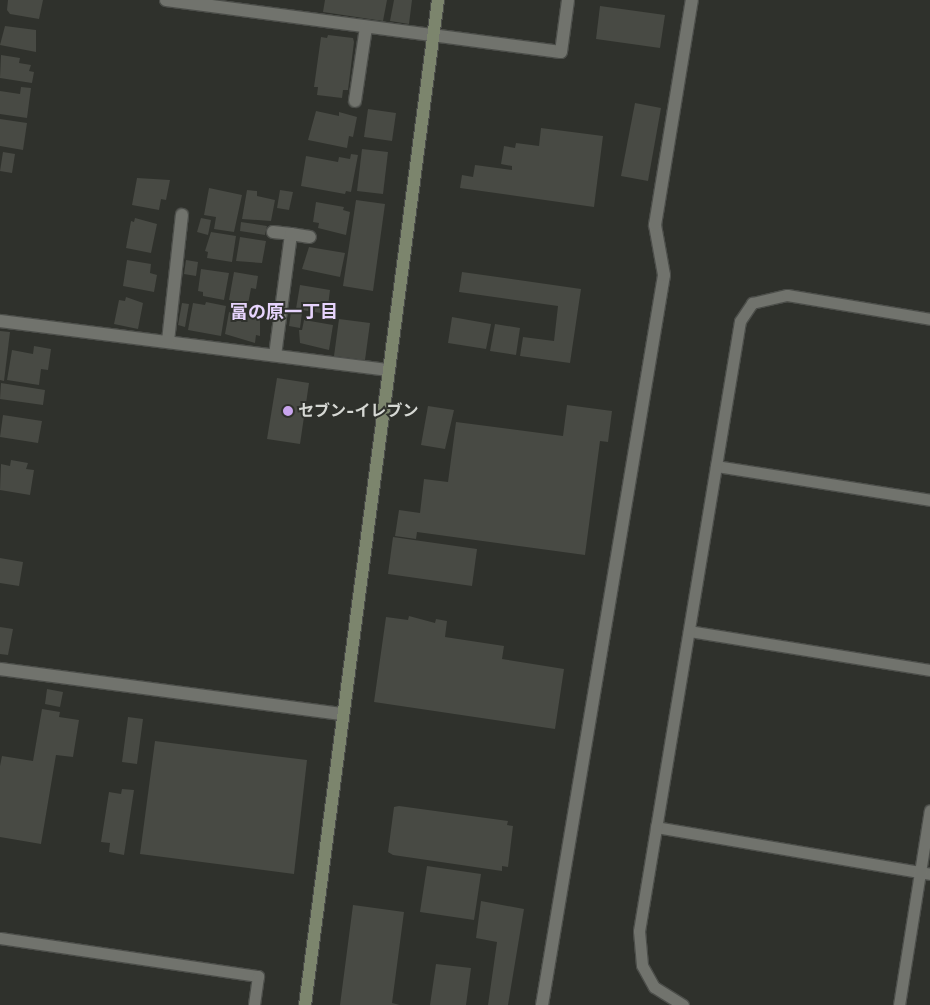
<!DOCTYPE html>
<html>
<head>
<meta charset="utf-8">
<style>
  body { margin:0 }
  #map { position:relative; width:930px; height:1005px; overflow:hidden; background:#2f312c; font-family:"Work Sans","Noto Sans JP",sans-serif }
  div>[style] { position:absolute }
  .building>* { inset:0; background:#484a44 }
  .roads { filter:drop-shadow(1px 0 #4c4e4a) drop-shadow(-1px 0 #4c4e4a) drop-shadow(0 1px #4c4e4a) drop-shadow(0 -1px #4c4e4a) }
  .lane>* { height:11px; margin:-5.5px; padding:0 5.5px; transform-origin:5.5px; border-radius:5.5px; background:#71736d }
  .street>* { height:12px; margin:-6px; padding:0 6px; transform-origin:6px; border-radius:6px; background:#71736d }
  .secondary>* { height:12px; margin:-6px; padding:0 6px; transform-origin:6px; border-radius:6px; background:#7c856d }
  .dots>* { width:14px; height:14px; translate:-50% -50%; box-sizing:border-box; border:2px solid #2f312c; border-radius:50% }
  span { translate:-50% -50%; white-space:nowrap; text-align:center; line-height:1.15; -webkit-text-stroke:4px #2f312c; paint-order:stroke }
  .poi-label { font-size:16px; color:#d6d8d4; font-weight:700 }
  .left { translate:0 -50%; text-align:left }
  .neighbourhood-label { font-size:18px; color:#e7d4fd; font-weight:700 }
</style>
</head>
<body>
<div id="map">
  <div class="building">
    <i style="clip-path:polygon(8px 0,43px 0,39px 19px,10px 14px,7px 10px)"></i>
    <i style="clip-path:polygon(325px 0,387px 0,383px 21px,323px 12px)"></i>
    <i style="clip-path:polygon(394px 0,412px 0,409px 24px,390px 21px)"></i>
    <i style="clip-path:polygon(600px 6px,665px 15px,660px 48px,596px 39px)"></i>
    <i style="clip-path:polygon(5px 26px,36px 30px,36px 52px,0 45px)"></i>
    <i style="clip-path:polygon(328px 35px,353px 38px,354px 42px,348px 90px,343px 90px,342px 98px,317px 95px,318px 87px,314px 87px,321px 37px,327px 38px)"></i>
    <i style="clip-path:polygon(1px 55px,20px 58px,19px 63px,31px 65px,29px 71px,34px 72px,32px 83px,0 78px)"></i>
    <i style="clip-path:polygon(21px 87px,31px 88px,27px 118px,0 114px,0 91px,20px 94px)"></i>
    <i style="clip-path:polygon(635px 103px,661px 108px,648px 181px,621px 176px)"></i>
    <i style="clip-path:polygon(368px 109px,396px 113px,392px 141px,364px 137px)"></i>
    <i style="clip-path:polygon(316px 111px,339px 116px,339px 112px,357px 117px,353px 137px,349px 136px,347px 148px,308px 140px)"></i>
    <i style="clip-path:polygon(0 119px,27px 123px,23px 150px,0 146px)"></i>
    <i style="clip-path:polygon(541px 128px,603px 136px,594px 207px,460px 188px,462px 175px,473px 177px,475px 165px,512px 170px,512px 166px,501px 164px,504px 146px,515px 148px,516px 143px,539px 146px)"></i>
    <i style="clip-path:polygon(362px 149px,388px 152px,383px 194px,357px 191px)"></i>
    <i style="clip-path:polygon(3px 152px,15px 154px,12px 173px,0 171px)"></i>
    <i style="clip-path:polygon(351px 154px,358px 155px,351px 192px,346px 191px,345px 194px,301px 186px,306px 156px,338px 162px,339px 157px,350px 159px)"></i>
    <i style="clip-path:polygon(137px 178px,170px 180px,166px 200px,161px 199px,159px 210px,132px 205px)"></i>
    <i style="clip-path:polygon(209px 188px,242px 195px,234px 232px,214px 229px,216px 217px,204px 215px)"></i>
    <i style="clip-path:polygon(247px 190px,257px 191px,257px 196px,275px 200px,271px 221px,242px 219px)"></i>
    <i style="clip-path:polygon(280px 190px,293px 192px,289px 210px,277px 208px)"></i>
    <i style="clip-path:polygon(356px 200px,385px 204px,373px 291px,343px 286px)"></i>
    <i style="clip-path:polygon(316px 202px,344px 207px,343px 210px,350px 212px,346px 235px,318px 228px,319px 223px,313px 222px)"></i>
    <i style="clip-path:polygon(135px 218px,157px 224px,151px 253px,126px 248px,131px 221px,134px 222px)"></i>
    <i style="clip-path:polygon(201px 218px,211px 220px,208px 235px,197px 232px)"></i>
    <i style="clip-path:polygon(241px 222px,267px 226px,265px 235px,240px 231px)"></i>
    <i style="clip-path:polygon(211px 232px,236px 236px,232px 262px,207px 258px,208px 252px,205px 251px)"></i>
    <i style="clip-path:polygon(240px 237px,266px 241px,262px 263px,236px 261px)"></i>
    <i style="clip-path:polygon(309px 247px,345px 253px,340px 277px,302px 269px)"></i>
    <i style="clip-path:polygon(127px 260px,151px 264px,150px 273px,157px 275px,154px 292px,123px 286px)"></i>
    <i style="clip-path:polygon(186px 260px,198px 262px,196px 276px,184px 274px)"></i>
    <i style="clip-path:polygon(201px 269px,229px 273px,224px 300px,203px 296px,203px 292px,198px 291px)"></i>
    <i style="clip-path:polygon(234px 272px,258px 276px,256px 289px,251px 288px,248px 304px,229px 300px)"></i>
    <i style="clip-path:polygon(462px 272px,581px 289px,570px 363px,520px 356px,523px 337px,554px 341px,558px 306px,459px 292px)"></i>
    <i style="clip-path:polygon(300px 285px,330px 290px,327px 314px,296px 309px)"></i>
    <i style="clip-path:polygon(126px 297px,143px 303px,138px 329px,114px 324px,119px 300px,125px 301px)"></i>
    <i style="clip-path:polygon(206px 302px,226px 306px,221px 336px,188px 330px,193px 303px,205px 305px)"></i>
    <i style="clip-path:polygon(182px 303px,189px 304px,185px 327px,178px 325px)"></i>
    <i style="clip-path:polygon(237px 310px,260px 315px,260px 336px,256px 335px,255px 343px,225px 334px,229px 312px,236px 314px)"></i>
    <i style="clip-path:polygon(291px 312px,302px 313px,300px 328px,289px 326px)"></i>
    <i style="clip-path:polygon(452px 317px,491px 324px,486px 349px,448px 343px)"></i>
    <i style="clip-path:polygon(339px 319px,370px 323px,365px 360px,334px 356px)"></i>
    <i style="clip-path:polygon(304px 320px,333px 325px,329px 350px,300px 343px,299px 330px,302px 330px)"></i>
    <i style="clip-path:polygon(495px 324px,520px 328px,516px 355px,490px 351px)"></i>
    <i style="clip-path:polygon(0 331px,10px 332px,4px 381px,0 380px)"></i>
    <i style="clip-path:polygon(34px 346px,51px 349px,48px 370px,41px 369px,39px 385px,7px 380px,12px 350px,33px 354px)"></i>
    <i style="clip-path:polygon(277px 378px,309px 383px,300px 444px,267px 439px)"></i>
    <i style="clip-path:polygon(1px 383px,45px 390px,43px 405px,0 399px)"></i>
    <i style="clip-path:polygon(567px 405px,612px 411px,608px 442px,600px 441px,585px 555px,417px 532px,416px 539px,395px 536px,399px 510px,420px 513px,424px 479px,448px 482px,456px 422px,563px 436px)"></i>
    <i style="clip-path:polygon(428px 406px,454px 410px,445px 449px,421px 445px)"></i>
    <i style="clip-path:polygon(3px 415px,42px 421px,38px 443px,0 437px)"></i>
    <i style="clip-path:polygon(11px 460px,28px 463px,26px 469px,34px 470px,30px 495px,0 490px,1px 464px,10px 466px)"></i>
    <i style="clip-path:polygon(393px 537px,477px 549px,472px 586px,388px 574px)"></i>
    <i style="clip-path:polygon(0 558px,23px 562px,19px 586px,0 583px)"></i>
    <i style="clip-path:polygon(409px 616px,435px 623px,436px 619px,447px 621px,445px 637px,504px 646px,502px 659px,564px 669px,555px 729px,374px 702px,386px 617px,408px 620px)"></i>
    <i style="clip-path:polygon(0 627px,13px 629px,8px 655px,0 654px)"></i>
    <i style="clip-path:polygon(47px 689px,63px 692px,60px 707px,45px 704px)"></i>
    <i style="clip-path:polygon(42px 709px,60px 712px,59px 717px,79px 720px,73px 757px,56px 755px,41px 844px,0 837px,0 766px,2px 756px,33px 761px)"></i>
    <i style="clip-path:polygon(128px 717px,143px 719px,137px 764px,122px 762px)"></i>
    <i style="clip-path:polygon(155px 741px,307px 760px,294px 874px,140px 854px)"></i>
    <i style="clip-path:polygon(122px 789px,134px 790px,124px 855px,109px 852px,110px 843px,101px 842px,109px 792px,121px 794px)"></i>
    <i style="clip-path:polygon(399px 806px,508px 821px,507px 825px,513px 826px,508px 867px,502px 866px,502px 871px,393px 855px,388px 852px,394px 807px)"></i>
    <i style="clip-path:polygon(427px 866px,481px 874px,474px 920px,420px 912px)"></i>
    <i style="clip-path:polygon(481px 901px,524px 909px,508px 1005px,488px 1005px,497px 942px,476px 938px)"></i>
    <i style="clip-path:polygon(353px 905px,404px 912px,392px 1003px,400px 1005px,340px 1005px)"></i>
    <i style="clip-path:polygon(436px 964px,471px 968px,466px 1005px,430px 1005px)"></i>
  </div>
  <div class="roads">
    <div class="lane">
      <i style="left:716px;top:466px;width:217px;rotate:9deg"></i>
      <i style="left:689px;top:631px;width:244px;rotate:9.2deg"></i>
      <i style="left:656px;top:827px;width:278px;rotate:9.7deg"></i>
      <i style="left:0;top:938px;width:261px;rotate:8.4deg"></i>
      <i style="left:258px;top:976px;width:29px;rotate:98deg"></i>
      <i style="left:683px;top:1005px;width:34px;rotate:-148deg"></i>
      <i style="left:654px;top:987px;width:25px;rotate:-119deg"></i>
      <i style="left:642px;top:965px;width:34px;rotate:-95deg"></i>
      <i style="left:639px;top:931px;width:618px;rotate:-80.6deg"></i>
      <i style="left:740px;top:321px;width:22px;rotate:-56deg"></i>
      <i style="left:752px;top:303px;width:36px;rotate:-13deg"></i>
      <i style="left:787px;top:295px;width:145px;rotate:9.5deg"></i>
      <i style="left:899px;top:1005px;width:197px;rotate:-81deg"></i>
    </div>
    <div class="street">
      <i style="left:166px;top:0;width:398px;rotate:7.5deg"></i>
      <i style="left:561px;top:52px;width:52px;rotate:-82.3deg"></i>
      <i style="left:355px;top:101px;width:75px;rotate:-81.5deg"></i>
      <i style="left:273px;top:232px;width:18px;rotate:6deg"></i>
      <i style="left:291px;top:234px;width:122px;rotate:97.5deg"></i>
      <i style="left:291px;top:234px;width:19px;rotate:9deg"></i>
      <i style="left:0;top:321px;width:392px;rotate:7.2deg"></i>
      <i style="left:168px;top:341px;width:127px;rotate:-83.7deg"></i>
      <i style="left:0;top:669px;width:346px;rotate:7.5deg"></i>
      <i style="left:542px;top:1005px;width:740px;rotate:-80.51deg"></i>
      <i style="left:664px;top:275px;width:51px;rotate:-100.2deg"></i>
      <i style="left:655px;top:225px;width:228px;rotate:-80.7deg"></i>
    </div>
    <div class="secondary">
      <i style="left:305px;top:1005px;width:1014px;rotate:-82.46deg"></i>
    </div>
  </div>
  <div class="dots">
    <i style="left:288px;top:411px;background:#c9a5ee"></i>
  </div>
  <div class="poi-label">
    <span class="left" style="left:298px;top:411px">セブン-イレブン</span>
  </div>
  <div class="neighbourhood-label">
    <span style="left:284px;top:312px">富の原一丁目</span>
  </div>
</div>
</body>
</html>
